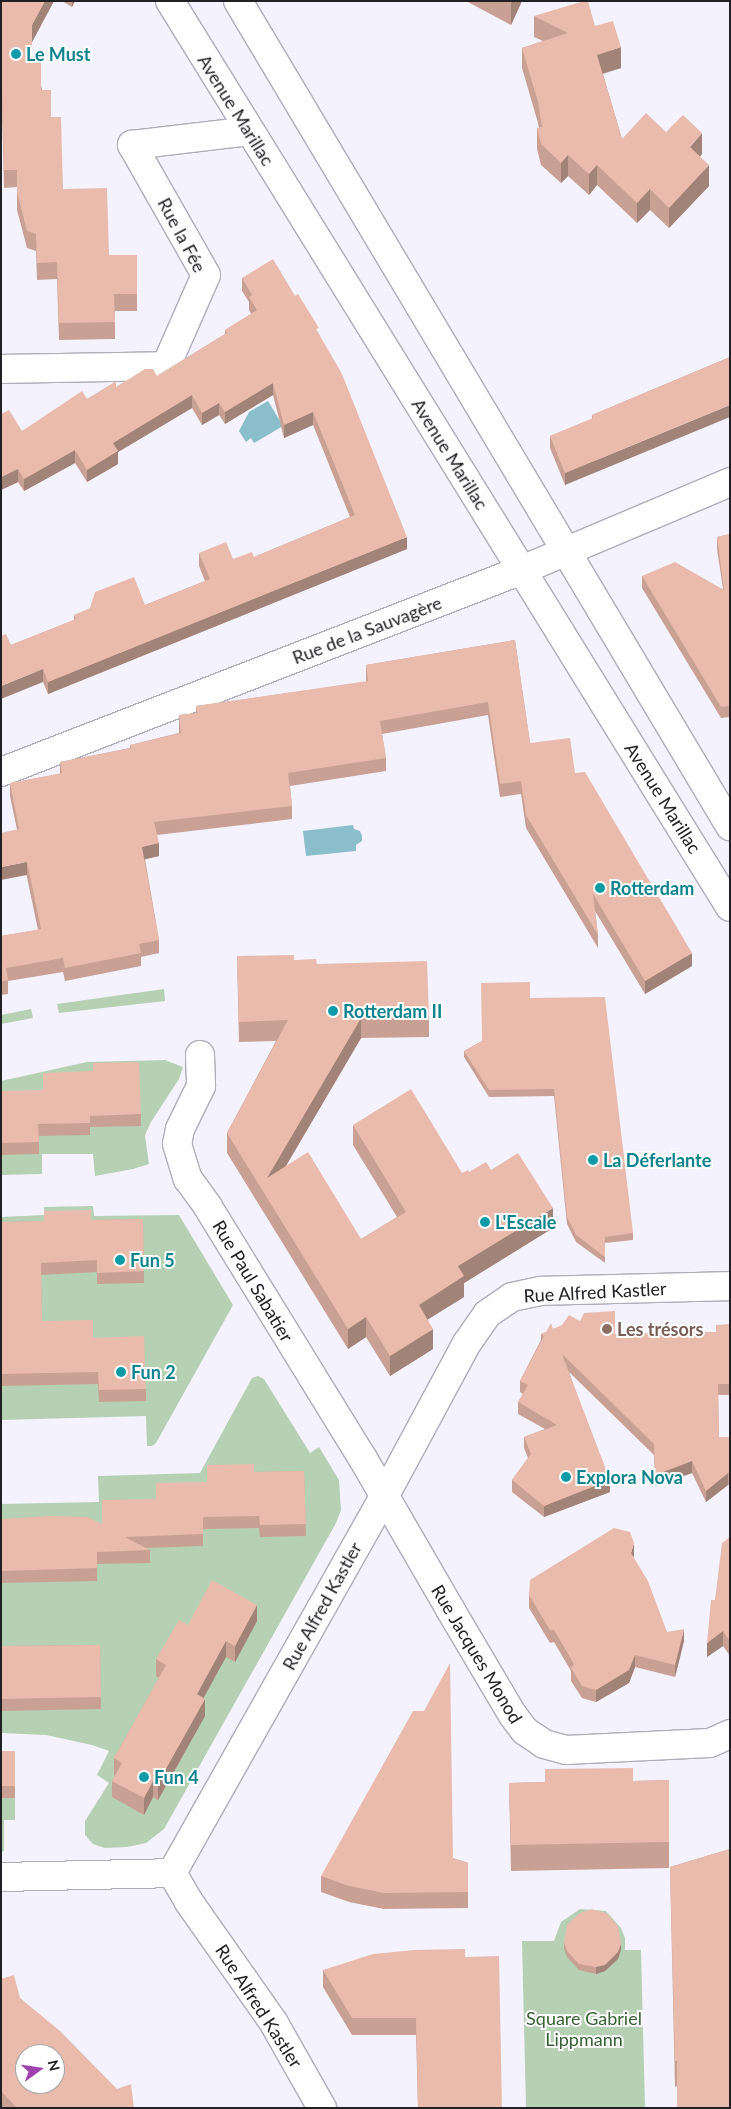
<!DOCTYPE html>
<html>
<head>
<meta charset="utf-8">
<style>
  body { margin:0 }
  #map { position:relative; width:731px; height:2109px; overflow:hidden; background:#f4f2fe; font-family:Lato,sans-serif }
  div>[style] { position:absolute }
  .green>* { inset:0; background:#b5d0b2 }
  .water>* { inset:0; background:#8abeca }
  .roads { filter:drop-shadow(1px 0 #afacbb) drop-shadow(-1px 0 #afacbb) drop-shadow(0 1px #afacbb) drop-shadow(0 -1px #afacbb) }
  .minor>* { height:28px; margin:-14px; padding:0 14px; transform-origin:14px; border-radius:14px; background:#fff }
  .wall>* { inset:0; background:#c8a194 }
  .shaded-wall>* { inset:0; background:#a28378 }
  .building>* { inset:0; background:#e8bbac }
  .dots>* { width:14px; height:14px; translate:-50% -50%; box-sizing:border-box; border:2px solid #fff; border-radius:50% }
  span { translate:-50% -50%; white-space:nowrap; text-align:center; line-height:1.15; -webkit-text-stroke:4px #fff; paint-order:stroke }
  .culture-label { font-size:18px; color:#0d838f; font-weight:700 }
  .left { translate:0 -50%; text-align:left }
  .street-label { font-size:18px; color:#212025 }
  .education-label { font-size:18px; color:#785e54; font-weight:700 }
  .park-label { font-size:18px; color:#366133 }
  .frame { position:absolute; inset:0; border:2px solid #212025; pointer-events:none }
  .north { position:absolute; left:15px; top:2044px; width:50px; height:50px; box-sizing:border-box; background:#fff; border:1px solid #a6a6a8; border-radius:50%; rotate:76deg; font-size:14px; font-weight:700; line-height:20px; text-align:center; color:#212025 }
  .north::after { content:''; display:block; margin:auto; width:18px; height:22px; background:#9e42ad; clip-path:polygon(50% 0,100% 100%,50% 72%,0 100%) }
</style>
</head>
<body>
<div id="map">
  <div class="green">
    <i style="clip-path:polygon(164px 989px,165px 1001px,59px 1013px,57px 1004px)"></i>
    <i style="clip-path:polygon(31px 1009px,33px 1018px,1px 1024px,1px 1015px)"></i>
    <i style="clip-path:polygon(165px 1060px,183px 1067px,179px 1079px,151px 1122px,145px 1135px,149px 1164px,133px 1169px,95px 1176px,93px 1154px,42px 1154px,42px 1174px,1px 1175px,1px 1081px,87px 1062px)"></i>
    <i style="clip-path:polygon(93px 1206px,94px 1216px,179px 1215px,233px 1305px,156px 1443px,152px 1446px,147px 1446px,146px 1416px,1px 1420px,1px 1217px,44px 1215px,44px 1207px)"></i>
    <i style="clip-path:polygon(258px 1376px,264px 1379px,310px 1453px,319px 1447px,339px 1480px,341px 1510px,336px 1523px,164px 1829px,146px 1843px,127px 1847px,105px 1848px,93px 1844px,85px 1835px,85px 1821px,109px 1783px,97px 1775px,109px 1751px,92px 1745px,46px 1735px,1px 1733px,1px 1504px,99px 1502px,98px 1476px,200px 1473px,252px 1378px)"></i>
    <i style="clip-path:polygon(1px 1763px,15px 1763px,15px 1820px,4px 1820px,4px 1851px,1px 1852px)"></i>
    <i style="clip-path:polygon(580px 1909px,606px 1911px,621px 1928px,625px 1938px,625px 1950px,641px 1950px,645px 2108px,526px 2108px,522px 1941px,554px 1941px,561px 1922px)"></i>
  </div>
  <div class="water">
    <i style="clip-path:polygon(268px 401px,283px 426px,254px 443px,251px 438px,246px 442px,239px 431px,249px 412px)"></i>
    <i style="clip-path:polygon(353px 825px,354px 829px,360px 831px,362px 836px,362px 841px,356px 845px,356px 851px,306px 856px,303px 831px)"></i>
  </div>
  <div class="roads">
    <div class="minor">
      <i style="left:170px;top:1px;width:1065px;rotate:58.28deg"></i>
      <i style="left:238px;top:1px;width:961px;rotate:59.19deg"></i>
      <i style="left:1px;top:369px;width:165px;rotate:-1deg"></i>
      <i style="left:166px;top:366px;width:99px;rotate:-66.3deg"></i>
      <i style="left:206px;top:275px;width:150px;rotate:-119.6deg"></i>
      <i style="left:132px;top:145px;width:118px;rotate:-6.8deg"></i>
      <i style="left:1px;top:772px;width:559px;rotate:-21.19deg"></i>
      <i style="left:522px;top:570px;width:226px;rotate:-22.9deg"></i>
      <i style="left:200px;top:1055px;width:31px;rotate:88deg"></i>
      <i style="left:201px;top:1086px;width:48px;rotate:116deg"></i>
      <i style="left:180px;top:1129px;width:15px;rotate:101deg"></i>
      <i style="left:177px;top:1144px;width:37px;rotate:73deg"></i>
      <i style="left:188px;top:1179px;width:34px;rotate:54deg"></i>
      <i style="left:208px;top:1207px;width:294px;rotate:58.4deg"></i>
      <i style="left:362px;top:1457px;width:176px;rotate:59.9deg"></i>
      <i style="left:450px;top:1609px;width:122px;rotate:59.4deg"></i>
      <i style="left:512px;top:1714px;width:21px;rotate:53deg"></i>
      <i style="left:525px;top:1731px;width:23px;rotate:34deg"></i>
      <i style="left:544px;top:1744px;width:23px;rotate:15deg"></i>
      <i style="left:566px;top:1750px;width:144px;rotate:-2.8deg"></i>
      <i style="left:710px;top:1743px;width:22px;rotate:-24deg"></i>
      <i style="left:1px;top:1877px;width:171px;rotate:-1.3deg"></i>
      <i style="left:322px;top:2108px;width:98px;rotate:-119.5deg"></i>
      <i style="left:274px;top:2023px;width:148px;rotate:-125.1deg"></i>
      <i style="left:189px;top:1902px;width:34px;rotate:-120deg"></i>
      <i style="left:172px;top:1873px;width:432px;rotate:-60.6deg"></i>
      <i style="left:384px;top:1497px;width:175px;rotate:-61.7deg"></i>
      <i style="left:467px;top:1343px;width:35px;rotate:-55deg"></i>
      <i style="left:487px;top:1314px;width:30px;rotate:-34deg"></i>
      <i style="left:512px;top:1297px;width:29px;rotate:-12deg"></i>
      <i style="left:540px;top:1291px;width:190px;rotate:-1.5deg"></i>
    </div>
  </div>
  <div class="wall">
    <i style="clip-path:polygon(1px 1px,54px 1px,32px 42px,32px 58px,51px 117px,63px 189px,109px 255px,137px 255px,137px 311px,115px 311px,115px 339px,59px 340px,57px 279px,37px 280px,36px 251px,27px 248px,17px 210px,17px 187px,4px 188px,2px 109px,1px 109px)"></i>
    <i style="clip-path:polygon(62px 1px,75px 1px,72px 7px)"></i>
    <i style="clip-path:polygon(466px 1px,522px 1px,511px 25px)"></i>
    <i style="clip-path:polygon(534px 16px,595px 26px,621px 68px,603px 74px,622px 139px,666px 132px,702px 154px,700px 156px,709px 186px,669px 228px,650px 210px,637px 223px,597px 185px,589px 195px,568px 176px,561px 183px,541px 165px,537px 149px,537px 128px,539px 128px,538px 123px,522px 68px,522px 48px,543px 41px,534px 37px)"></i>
    <i style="clip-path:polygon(242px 278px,319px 334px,407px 549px,48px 694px,43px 682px,11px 645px,74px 620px,74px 615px,145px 605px,205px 581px,199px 566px,199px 553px,233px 559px,254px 557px,350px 517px,313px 425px,284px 438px,273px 395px,225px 424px,219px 415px,202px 425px,192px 408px,118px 452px,118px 464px,87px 482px,75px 463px,24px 491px,18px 482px,1px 490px,22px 431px,87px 399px,116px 387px,157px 376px,225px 334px,225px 330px,251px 314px,249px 310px,249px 302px,242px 291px)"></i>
    <i style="clip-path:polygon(730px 357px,565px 485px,550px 448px,550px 436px,592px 419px,592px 415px)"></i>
    <i style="clip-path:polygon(730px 534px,730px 717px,721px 718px,642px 588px,642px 576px,723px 589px,717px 549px,717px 537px)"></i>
    <i style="clip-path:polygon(515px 640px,530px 743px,575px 773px,692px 966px,645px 994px,595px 911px,598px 935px,598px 948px,526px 828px,521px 794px,500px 797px,488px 715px,382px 734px,386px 758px,386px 771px,290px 786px,292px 806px,292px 819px,157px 835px,159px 856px,145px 859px,159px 940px,159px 953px,141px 957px,141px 966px,65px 981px,63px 972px,8px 981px,8px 994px,1px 995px,1px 936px,38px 930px,10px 796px,10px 783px,60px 774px,60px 762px,130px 748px,130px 745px,179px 733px,179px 715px,196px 713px,196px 706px,366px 682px,366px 665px)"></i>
    <i style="clip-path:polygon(237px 956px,294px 960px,317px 964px,429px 1016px,429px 1037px,361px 1038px,286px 1166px,361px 1239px,397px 1217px,353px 1145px,353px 1125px,462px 1173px,491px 1170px,553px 1228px,464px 1283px,464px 1297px,428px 1319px,433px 1349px,390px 1376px,366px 1337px,348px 1349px,227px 1153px,227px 1133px,276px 1041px,239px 1042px)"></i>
    <i style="clip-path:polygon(530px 998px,633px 1233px,633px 1240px,605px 1243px,605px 1263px,576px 1242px,567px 1224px,554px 1096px,489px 1097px,464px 1057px,464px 1051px,482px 1041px)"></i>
    <i style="clip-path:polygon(1px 1091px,141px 1114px,141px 1126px,90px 1127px,90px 1135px,39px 1136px,39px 1154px,1px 1155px)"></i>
    <i style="clip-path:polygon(143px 1219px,144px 1283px,97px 1284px,97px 1272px,41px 1275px,42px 1321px,93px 1338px,146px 1389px,146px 1401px,99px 1402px,98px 1384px,1px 1386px,1px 1222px)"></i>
    <i style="clip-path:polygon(580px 1321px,615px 1334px,716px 1332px,730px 1324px,730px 1395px,718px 1395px,719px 1437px,730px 1437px,730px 1485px,728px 1485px,706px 1502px,692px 1473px,655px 1486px,654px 1455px,569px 1372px,610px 1492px,544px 1517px,512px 1492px,512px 1480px,528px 1458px,524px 1448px,524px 1437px,545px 1429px,518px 1414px,518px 1402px,523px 1394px,520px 1392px,520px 1381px,541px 1340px,541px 1334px,553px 1329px)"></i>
    <i style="clip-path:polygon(304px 1471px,306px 1536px,260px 1537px,259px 1528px,203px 1529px,203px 1546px,146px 1548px,150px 1550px,150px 1563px,97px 1564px,97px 1581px,1px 1583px,1px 1519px,102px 1524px,156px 1499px,207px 1482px,254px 1472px)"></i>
    <i style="clip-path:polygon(730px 1537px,730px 1656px,723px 1646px,707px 1657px,715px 1600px)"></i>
    <i style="clip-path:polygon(634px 1555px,633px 1557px,667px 1632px,684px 1641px,675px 1677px,635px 1667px,629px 1683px,596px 1702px,582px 1698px,571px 1681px,571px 1671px,554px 1642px,550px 1643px,529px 1608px,529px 1595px)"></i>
    <i style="clip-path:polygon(257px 1621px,235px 1662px,226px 1657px,203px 1698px,205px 1716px,158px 1800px,153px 1797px,144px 1815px,112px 1797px,112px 1781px,115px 1776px,114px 1775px,114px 1758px,159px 1678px,156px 1676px,156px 1659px,188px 1625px)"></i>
    <i style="clip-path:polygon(100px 1645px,101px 1709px,1px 1711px,1px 1646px)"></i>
    <i style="clip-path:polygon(1px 1751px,15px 1751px,15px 1798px,1px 1798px)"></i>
    <i style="clip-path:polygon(545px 1769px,633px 1781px,669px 1780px,669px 1868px,511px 1871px,509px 1783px,545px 1782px)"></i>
    <i style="clip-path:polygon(730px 1849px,677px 2086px,675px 2087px,670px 1867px)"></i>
    <i style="clip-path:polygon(453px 1858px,468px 1863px,468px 1908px,384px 1909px,349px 1902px,321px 1892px,321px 1876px)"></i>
    <i style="clip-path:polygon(564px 1942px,621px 1950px,618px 1959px,605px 1971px,596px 1974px,579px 1970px,567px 1957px,564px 1949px)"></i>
    <i style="clip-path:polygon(465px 1957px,502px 2108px,418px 2108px,416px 2035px,352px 2035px,323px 1987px,323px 1970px)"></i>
    <i style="clip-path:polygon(1px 1979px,20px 1998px,134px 2108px,1px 2108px)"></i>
  </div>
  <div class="shaded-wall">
    <i style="clip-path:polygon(45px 1px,54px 1px,32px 42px,32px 25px)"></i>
    <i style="clip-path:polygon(72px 1px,75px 1px,72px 7px)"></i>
    <i style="clip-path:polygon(512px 1px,522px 1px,511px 25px,511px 4px)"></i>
    <i style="clip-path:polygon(621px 47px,621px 68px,597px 75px,597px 55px)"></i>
    <i style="clip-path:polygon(702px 133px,702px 154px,690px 168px,690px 147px)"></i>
    <i style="clip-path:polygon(568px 155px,568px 176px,561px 183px,561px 163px)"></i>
    <i style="clip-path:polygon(597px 165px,597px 185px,589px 195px,589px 174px)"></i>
    <i style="clip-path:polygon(709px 165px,709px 186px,669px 228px,669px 208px)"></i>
    <i style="clip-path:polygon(650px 189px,650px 210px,637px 223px,637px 203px)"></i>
    <i style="clip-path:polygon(273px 383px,273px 395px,225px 424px,225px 412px)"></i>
    <i style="clip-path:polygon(192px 395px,192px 408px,118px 452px,118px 464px,87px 482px,87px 470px,113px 443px)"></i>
    <i style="clip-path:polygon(219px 403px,219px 415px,202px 425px,202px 413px)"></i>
    <i style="clip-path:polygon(730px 405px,730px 417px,565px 485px,565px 473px)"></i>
    <i style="clip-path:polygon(313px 412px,313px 425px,284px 438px,284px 425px)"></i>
    <i style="clip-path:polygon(75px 450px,75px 463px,24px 491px,24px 479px)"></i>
    <i style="clip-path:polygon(18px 469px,18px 482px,1px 490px,1px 477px)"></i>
    <i style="clip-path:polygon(407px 537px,407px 549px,48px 694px,48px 682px)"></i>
    <i style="clip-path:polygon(43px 669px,43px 682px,1px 699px,1px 686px)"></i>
    <i style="clip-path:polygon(159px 843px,159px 856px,142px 860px,142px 847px)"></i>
    <i style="clip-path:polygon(27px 862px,27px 875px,1px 880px,1px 867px)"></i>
    <i style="clip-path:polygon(692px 953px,692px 966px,645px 994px,645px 981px)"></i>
    <i style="clip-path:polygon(361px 1018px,361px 1038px,267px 1198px,267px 1178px)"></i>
    <i style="clip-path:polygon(553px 1208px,553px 1228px,464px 1283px,464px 1297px,419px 1325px,419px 1305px,458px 1266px)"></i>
    <i style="clip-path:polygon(366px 1317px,366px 1337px,348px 1349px,348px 1329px)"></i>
    <i style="clip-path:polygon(433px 1329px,433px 1349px,390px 1376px,390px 1356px)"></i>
    <i style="clip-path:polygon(692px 1461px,692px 1473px,655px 1486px,655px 1475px)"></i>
    <i style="clip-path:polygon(728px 1473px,728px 1485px,706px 1502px,706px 1491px)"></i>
    <i style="clip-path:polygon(610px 1480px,610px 1492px,544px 1517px,544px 1506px)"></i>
    <i style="clip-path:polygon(634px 1543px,634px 1555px,631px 1565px,631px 1553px)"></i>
    <i style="clip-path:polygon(257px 1605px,257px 1621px,235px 1662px,235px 1646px)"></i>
    <i style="clip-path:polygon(684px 1629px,684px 1641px,675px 1677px,675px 1665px)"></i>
    <i style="clip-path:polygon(723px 1631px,723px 1646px,707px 1657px,707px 1643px)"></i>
    <i style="clip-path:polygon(226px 1641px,226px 1657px,197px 1710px,197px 1694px)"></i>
    <i style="clip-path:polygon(635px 1655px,635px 1667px,629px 1683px,596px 1702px,596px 1690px)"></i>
    <i style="clip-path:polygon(205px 1699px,205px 1716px,158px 1800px,158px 1783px)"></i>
    <i style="clip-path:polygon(153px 1781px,153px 1797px,144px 1815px,144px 1798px)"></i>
    <i style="clip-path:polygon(621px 1944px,621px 1950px,618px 1959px,605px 1971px,596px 1974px,596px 1967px)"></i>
  </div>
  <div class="building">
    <i style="clip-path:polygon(1px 1px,45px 1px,32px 25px,32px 58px,41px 58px,41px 90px,51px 90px,51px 117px,61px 117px,63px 189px,107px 188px,109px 255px,137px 255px,137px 294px,114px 294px,115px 322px,59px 323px,57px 262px,37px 263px,36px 234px,27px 231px,17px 192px,17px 170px,4px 170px,2px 92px,1px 92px)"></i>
    <i style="clip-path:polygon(584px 1px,588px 1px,595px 26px,613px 21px,621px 47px,597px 55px,622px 139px,646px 113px,666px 132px,683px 115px,702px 133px,690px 147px,709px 165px,669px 208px,650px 189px,637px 203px,597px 165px,589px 174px,568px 155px,561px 163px,541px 144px,537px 128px,542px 127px,538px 102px,522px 48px,568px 33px,534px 16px)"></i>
    <i style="clip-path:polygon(273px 259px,295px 296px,298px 294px,319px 328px,316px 329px,342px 374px,407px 537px,48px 682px,43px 669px,1px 686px,1px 636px,6px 634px,11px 645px,76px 619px,74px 615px,90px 608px,95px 592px,134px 577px,145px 605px,210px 579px,199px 553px,226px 542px,233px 559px,252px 552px,254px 557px,355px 515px,313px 412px,284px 425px,273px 383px,225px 412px,219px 403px,202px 413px,192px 395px,113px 443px,118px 451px,87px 470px,75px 450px,24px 479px,18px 469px,1px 477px,1px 414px,9px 410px,22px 431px,82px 391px,87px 399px,116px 381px,116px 387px,145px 369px,153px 369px,157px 376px,227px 333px,225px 330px,257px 310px,249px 297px,252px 295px,242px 278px)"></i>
    <i style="clip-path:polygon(730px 357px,730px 405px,565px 473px,550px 436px,593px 418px,592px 415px)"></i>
    <i style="clip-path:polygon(730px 534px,730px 706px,721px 707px,642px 576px,675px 562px,724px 590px,717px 537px)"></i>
    <i style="clip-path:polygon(515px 640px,530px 743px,570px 738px,575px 773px,585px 772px,692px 953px,645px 981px,593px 894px,598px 935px,526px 815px,521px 781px,500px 784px,488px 702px,380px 721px,386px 758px,288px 773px,292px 806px,154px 822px,159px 843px,142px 847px,159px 940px,139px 944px,141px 953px,65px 968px,63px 958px,6px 968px,8px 980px,1px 982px,1px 936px,41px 929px,27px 862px,1px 867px,1px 833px,19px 829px,10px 783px,62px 773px,60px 762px,131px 748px,130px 745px,181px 733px,179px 715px,197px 713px,196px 706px,368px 681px,366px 665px)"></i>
    <i style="clip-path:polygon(294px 955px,294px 960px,316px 959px,317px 964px,427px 961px,429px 1016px,361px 1018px,267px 1178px,308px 1152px,361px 1239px,406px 1212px,353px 1125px,411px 1089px,462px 1173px,468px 1170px,469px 1172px,486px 1162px,491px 1170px,518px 1153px,553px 1208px,458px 1266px,464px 1276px,419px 1305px,433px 1329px,390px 1356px,366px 1317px,348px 1329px,227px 1133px,288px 1020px,239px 1022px,237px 956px)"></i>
    <i style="clip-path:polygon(530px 982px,530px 998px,605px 997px,633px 1233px,605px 1237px,605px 1257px,576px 1235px,567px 1217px,554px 1089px,489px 1090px,464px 1051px,482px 1041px,481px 983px)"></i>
    <i style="clip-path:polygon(139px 1062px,141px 1114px,90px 1116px,90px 1123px,38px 1124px,39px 1142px,1px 1143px,1px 1091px,43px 1090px,43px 1073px,93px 1071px,93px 1063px)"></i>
    <i style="clip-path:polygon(91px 1210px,91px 1220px,143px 1219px,144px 1271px,97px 1273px,97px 1260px,41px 1263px,42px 1321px,93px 1320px,93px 1338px,144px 1336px,146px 1389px,99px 1390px,98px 1372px,1px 1374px,1px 1222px,44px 1221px,44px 1211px)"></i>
    <i style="clip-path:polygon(615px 1311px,615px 1334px,716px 1332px,716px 1325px,730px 1324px,730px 1384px,718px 1384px,719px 1437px,730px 1437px,730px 1473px,728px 1473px,706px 1491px,692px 1461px,655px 1475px,654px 1444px,562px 1354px,610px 1480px,544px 1506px,512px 1480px,531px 1454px,524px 1437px,557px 1425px,518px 1402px,528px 1385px,520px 1381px,544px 1336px,541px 1334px,546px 1332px,551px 1323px,553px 1329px,562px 1325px,569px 1315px,580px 1321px,584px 1313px)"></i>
    <i style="clip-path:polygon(254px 1464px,254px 1472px,304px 1471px,306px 1524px,260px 1525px,259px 1516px,203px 1517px,203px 1534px,125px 1537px,150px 1550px,97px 1552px,97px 1568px,1px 1571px,1px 1519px,50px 1516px,88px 1517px,102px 1524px,102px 1500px,156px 1499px,156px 1483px,207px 1482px,207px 1465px)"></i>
    <i style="clip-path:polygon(614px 1528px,630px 1532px,634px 1543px,631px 1553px,648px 1581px,667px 1632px,684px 1629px,675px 1665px,635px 1655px,629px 1670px,596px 1690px,582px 1686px,571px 1668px,574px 1664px,554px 1630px,550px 1630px,529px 1595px,530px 1580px)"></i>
    <i style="clip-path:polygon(730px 1537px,730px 1641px,723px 1631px,707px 1643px,711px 1600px,715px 1600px,722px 1543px)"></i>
    <i style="clip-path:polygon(212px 1580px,257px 1605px,235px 1646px,226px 1641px,197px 1694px,205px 1699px,158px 1783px,153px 1781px,144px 1798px,112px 1781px,122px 1763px,114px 1758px,166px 1665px,156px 1659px,179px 1620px,188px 1625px)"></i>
    <i style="clip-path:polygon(100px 1645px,101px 1697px,1px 1699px,1px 1646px)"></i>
    <i style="clip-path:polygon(450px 1663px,453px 1858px,468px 1863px,468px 1892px,384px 1893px,349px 1886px,321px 1876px,413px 1711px,424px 1711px)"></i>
    <i style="clip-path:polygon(1px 1751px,15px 1751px,15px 1786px,1px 1786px)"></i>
    <i style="clip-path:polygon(633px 1768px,633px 1781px,669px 1780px,669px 1842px,511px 1845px,509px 1783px,545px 1782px,545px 1769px)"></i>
    <i style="clip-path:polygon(730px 1849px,730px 2108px,677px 2108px,677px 2061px,675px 2061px,670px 1867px)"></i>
    <i style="clip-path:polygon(592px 1909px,606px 1913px,618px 1926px,621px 1944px,618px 1952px,605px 1965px,596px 1967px,579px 1964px,567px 1951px,564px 1942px,567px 1925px,580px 1913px)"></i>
    <i style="clip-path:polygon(465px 1949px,465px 1957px,499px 1956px,502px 2108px,418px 2108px,416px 2018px,352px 2018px,323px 1970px,373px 1954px,414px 1950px)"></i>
    <i style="clip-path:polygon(evenodd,14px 1975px,20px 1998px,60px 2031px,117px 2089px,131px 2084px,134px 2108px,17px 2108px,1px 2091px,1px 1979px,14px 1975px,25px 2054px,55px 2054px,55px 2084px,25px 2084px,25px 2054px)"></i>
  </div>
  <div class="dots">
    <i style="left:16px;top:54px;background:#0f9aa8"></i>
    <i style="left:600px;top:888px;background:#0f9aa8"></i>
    <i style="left:333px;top:1011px;background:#0f9aa8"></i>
    <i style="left:593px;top:1160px;background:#0f9aa8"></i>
    <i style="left:485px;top:1222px;background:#0f9aa8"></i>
    <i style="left:120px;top:1260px;background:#0f9aa8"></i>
    <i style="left:607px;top:1329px;background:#8d6e63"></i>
    <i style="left:121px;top:1372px;background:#0f9aa8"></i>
    <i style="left:566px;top:1477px;background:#0f9aa8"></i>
    <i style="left:144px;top:1777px;background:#0f9aa8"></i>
  </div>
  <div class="culture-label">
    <span class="left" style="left:26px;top:54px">Le Must</span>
    <span class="left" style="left:610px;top:888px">Rotterdam</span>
    <span class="left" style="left:343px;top:1011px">Rotterdam II</span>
    <span class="left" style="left:603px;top:1160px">La Déferlante</span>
    <span class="left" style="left:495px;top:1222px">L'Escale</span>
    <span class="left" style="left:130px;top:1260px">Fun 5</span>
    <span class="left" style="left:131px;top:1372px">Fun 2</span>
    <span class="left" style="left:576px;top:1477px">Explora Nova</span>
    <span class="left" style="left:154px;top:1777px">Fun 4</span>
  </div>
  <div class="street-label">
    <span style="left:236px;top:110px;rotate:58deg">Avenue Marillac</span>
    <span style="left:182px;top:235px;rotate:62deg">Rue la Fée</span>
    <span style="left:450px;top:454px;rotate:58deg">Avenue Marillac</span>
    <span style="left:367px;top:630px;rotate:-21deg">Rue de la Sauvagère</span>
    <span style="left:663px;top:798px;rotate:58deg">Avenue Marillac</span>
    <span style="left:253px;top:1281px;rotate:59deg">Rue Paul Sabatier</span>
    <span style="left:595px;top:1292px;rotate:-3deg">Rue Alfred Kastler</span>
    <span style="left:322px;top:1606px;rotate:-61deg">Rue Alfred Kastler</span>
    <span style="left:477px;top:1654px;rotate:59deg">Rue Jacques Monod</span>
    <span style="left:259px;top:2006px;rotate:57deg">Rue Alfred Kastler</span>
  </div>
  <div class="education-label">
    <span class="left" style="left:617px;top:1329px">Les trésors</span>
  </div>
  <div class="park-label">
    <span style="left:584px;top:2029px">Square Gabriel<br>Lippmann</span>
  </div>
  <div class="frame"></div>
  <div class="north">N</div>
</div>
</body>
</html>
